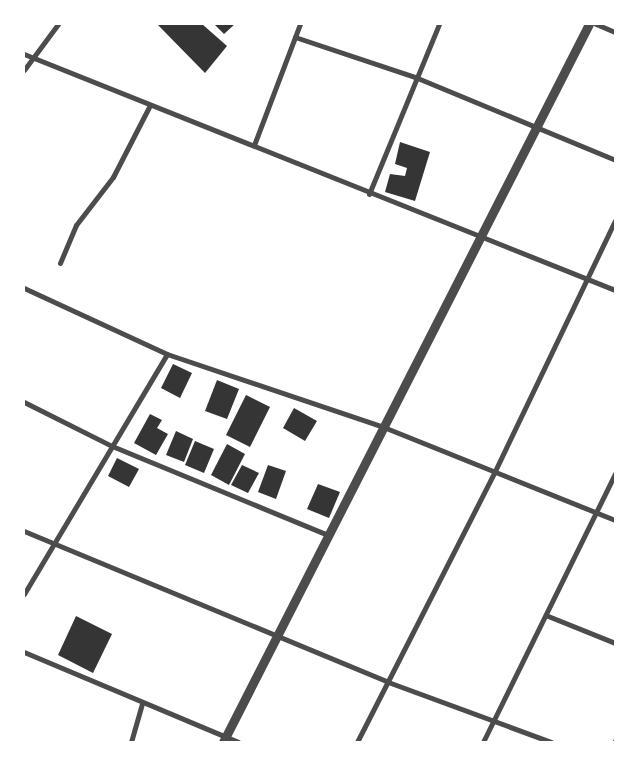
<!DOCTYPE html>
<html>
<head>
<meta charset="utf-8">
<style>
  body { margin:0 }
  #map { position:relative; width:639px; height:766px; overflow:hidden; background:#fff; font-family:Overpass,sans-serif }
  div>[style] { position:absolute }
  .building>* { inset:0; background:#353535 }
  .minor>* { height:5px; margin:-2.5px; padding:0 2.5px; transform-origin:2.5px; border-radius:2.5px; background:#4c4c4c }
  .tertiary>* { height:9px; margin:-4.5px; padding:0 4.5px; transform-origin:4.5px; border-radius:4.5px; background:#4c4c4c }
  span { translate:-50% -50%; white-space:nowrap; text-align:center; line-height:1.15; -webkit-text-stroke:5px #fff; paint-order:stroke }
  .frame { position:absolute; inset:0; border:25px solid #fff; pointer-events:none }
</style>
</head>
<body>
<div id="map">
  <div class="building">
    <i style="clip-path:polygon(157px 24px,202px 24px,227px 46px,205px 73px)"></i>
    <i style="clip-path:polygon(214px 24px,235px 24px,224px 34px)"></i>
    <i style="clip-path:polygon(400px 142px,430px 152px,415px 201px,385px 192px,390px 174px,405px 176px,407px 168px,395px 164px)"></i>
    <i style="clip-path:polygon(173px 364px,192px 373px,180px 398px,161px 388px)"></i>
    <i style="clip-path:polygon(217px 380px,239px 389px,227px 419px,205px 411px)"></i>
    <i style="clip-path:polygon(246px 395px,270px 407px,250px 447px,226px 435px)"></i>
    <i style="clip-path:polygon(294px 408px,317px 421px,305px 441px,283px 428px)"></i>
    <i style="clip-path:polygon(150px 414px,162px 420px,157px 428px,168px 434px,156px 455px,134px 443px)"></i>
    <i style="clip-path:polygon(176px 431px,193px 439px,184px 462px,166px 455px)"></i>
    <i style="clip-path:polygon(195px 441px,214px 449px,204px 473px,185px 465px)"></i>
    <i style="clip-path:polygon(227px 444px,245px 454px,229px 485px,211px 475px)"></i>
    <i style="clip-path:polygon(117px 458px,139px 469px,129px 487px,108px 476px)"></i>
    <i style="clip-path:polygon(242px 465px,259px 473px,248px 493px,231px 485px)"></i>
    <i style="clip-path:polygon(268px 465px,286px 471px,276px 499px,258px 492px)"></i>
    <i style="clip-path:polygon(318px 484px,340px 492px,329px 518px,307px 509px)"></i>
    <i style="clip-path:polygon(76px 616px,112px 634px,93px 673px,58px 655px)"></i>
  </div>
  <div class="minor">
    <i style="left:596px;top:24px;width:21px;rotate:23deg"></i>
    <i style="left:295px;top:37px;width:126px;rotate:18.4deg"></i>
    <i style="left:415px;top:77px;width:217px;rotate:22.5deg"></i>
    <i style="left:24px;top:54px;width:636px;rotate:21.77deg"></i>
    <i style="left:24px;top:70px;width:57px;rotate:-53.5deg"></i>
    <i style="left:254px;top:145px;width:129px;rotate:-69.2deg"></i>
    <i style="left:369px;top:194px;width:184px;rotate:-67.6deg"></i>
    <i style="left:60px;top:263px;width:41px;rotate:-67.2deg"></i>
    <i style="left:76px;top:225px;width:61px;rotate:-52.4deg"></i>
    <i style="left:113px;top:177px;width:79px;rotate:-62.8deg"></i>
    <i style="left:24px;top:288px;width:157px;rotate:24.8deg"></i>
    <i style="left:167px;top:354px;width:226px;rotate:18.6deg"></i>
    <i style="left:381px;top:426px;width:252px;rotate:21.9deg"></i>
    <i style="left:24px;top:402px;width:98px;rotate:26.6deg"></i>
    <i style="left:112px;top:446px;width:234px;rotate:22.4deg"></i>
    <i style="left:24px;top:531px;width:394px;rotate:22.5deg"></i>
    <i style="left:388px;top:682px;width:174px;rotate:20.2deg"></i>
    <i style="left:24px;top:594px;width:279px;rotate:-59.2deg"></i>
    <i style="left:548px;top:616px;width:72px;rotate:21.9deg"></i>
    <i style="left:24px;top:652px;width:232px;rotate:22.8deg"></i>
    <i style="left:131px;top:742px;width:40px;rotate:-74deg"></i>
    <i style="left:357px;top:742px;width:302px;rotate:-63deg"></i>
    <i style="left:494px;top:473px;width:280px;rotate:-64.4deg"></i>
    <i style="left:483px;top:742px;width:299px;rotate:-63.8deg"></i>
    <i style="left:615px;top:742px;width:1px;rotate:-90deg"></i>
  </div>
  <div class="tertiary">
    <i style="left:223px;top:742px;width:806px;rotate:-62.99deg"></i>
  </div>
  <div class="frame"></div>
</div>
</body>
</html>
